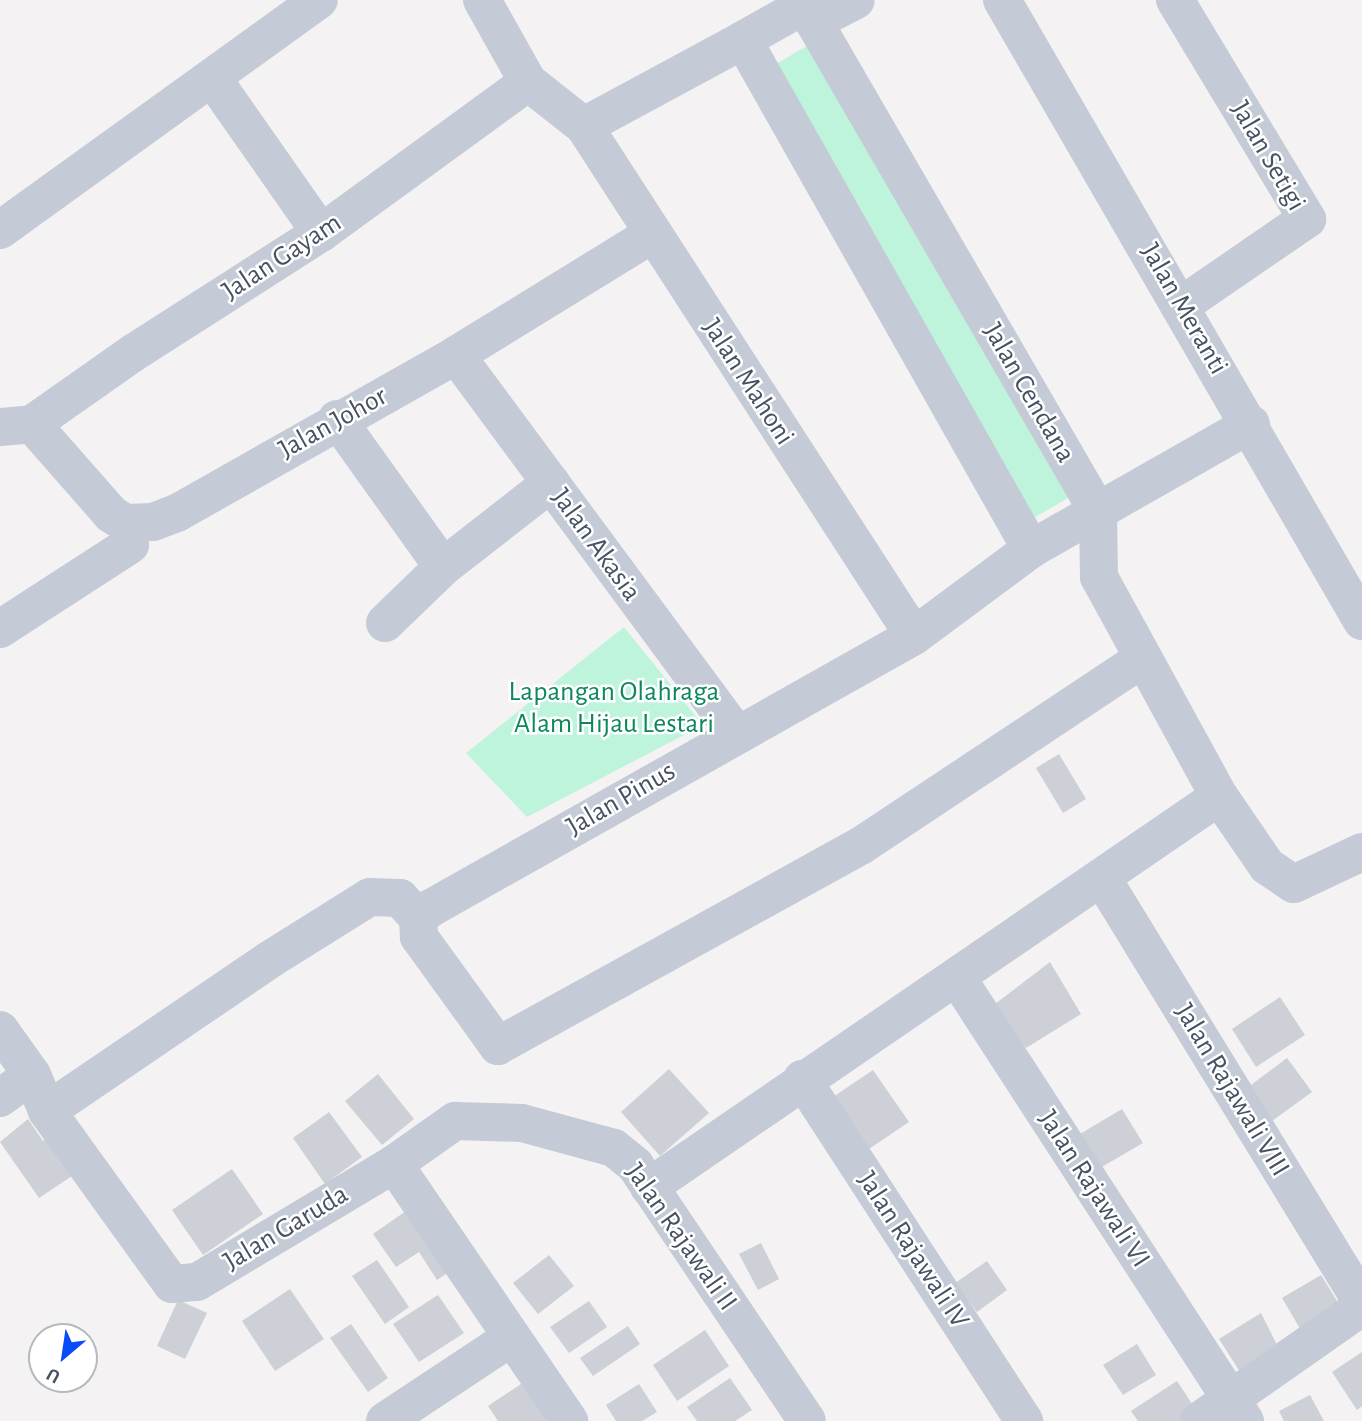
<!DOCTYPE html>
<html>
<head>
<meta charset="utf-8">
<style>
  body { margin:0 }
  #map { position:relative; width:1362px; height:1421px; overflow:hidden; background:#f4f2f2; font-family:"Alegreya Sans",sans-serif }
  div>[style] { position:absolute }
  .green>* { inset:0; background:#bef4db }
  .building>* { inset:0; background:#cdd0d7 }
  .street>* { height:38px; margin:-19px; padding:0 19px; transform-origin:19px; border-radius:19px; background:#c4cbd7 }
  span { translate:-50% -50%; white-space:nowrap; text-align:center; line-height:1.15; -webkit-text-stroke:5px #fff; paint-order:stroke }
  .street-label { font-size:28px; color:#475162 }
  .park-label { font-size:28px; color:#0e875d }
  .north { position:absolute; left:28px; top:1323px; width:70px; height:70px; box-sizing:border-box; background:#fff; border:2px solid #b5b9c0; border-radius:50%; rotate:209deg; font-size:19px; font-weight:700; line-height:28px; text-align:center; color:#475162 }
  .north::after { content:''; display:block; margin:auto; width:24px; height:32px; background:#084bf8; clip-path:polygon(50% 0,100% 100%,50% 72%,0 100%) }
</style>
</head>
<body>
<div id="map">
  <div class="green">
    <i style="clip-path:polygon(812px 43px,1068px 498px,1032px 519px,776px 64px)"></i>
    <i style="clip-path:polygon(624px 627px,703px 725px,527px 817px,466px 753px)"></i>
  </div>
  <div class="building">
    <i style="clip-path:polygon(1059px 754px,1086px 799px,1063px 813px,1036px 768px)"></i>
    <i style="clip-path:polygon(1050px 962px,1081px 1014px,1026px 1048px,991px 1007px)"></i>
    <i style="clip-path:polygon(1280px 997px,1305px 1035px,1256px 1067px,1232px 1029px)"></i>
    <i style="clip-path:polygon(1287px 1058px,1312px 1092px,1272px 1121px,1247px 1088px)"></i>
    <i style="clip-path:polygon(669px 1069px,709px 1113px,660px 1156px,621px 1112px)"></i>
    <i style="clip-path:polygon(873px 1070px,909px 1122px,866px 1151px,830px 1099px)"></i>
    <i style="clip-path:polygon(378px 1074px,414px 1119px,382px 1145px,345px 1101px)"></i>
    <i style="clip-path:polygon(1122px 1109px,1143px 1143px,1100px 1168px,1080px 1134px)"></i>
    <i style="clip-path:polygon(329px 1112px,362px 1157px,325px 1184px,293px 1138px)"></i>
    <i style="clip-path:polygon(28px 1119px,43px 1141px,55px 1132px,81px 1170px,39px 1198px,0 1142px)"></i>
    <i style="clip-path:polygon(232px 1169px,263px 1214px,203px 1255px,172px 1210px)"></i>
    <i style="clip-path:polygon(416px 1204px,458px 1266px,437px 1280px,419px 1252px,396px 1267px,373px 1234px)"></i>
    <i style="clip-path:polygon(761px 1243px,779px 1279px,758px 1290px,739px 1254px)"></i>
    <i style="clip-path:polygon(549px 1255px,574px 1286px,538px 1314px,513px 1283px)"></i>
    <i style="clip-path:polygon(377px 1260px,409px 1307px,385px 1324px,352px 1276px)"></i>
    <i style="clip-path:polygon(987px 1261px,1007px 1290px,977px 1312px,955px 1283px)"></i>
    <i style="clip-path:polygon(1321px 1275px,1345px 1314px,1305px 1337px,1282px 1298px)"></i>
    <i style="clip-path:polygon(290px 1289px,324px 1339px,275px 1371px,242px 1321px)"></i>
    <i style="clip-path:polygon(438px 1295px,464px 1333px,419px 1362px,393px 1324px)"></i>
    <i style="clip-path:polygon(178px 1300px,207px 1313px,185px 1359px,157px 1346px)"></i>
    <i style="clip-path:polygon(589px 1301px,607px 1327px,569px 1353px,550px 1327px)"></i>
    <i style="clip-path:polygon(1261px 1313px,1281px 1353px,1244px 1378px,1219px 1339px)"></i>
    <i style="clip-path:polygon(351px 1324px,388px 1378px,368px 1392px,330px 1338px)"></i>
    <i style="clip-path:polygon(628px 1326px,640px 1344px,593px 1376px,580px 1358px)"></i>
    <i style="clip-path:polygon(705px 1330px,729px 1366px,677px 1401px,653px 1365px)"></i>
    <i style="clip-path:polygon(1137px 1344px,1156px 1375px,1123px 1395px,1103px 1365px)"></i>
    <i style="clip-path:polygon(1362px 1352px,1362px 1406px,1357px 1410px,1332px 1372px)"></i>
    <i style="clip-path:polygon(530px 1378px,559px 1421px,498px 1421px,488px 1406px)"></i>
    <i style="clip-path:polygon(730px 1378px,752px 1410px,735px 1421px,697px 1421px,687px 1407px)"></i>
    <i style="clip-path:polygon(1177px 1381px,1200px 1416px,1192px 1421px,1138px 1421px,1131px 1411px)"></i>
    <i style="clip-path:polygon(639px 1384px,657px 1412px,642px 1421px,616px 1421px,606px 1405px)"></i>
    <i style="clip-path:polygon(1310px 1395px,1324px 1421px,1284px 1421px,1279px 1411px)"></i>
  </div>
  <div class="street">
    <i style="left:482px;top:0;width:94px;rotate:60.7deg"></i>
    <i style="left:528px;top:82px;width:71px;rotate:38.2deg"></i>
    <i style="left:584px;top:126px;width:181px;rotate:-28.4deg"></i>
    <i style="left:806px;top:0;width:23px;rotate:70deg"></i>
    <i style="left:814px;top:22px;width:566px;rotate:59.9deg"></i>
    <i style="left:1098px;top:512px;width:65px;rotate:89.1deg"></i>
    <i style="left:1099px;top:577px;width:250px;rotate:61.3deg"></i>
    <i style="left:1219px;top:796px;width:85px;rotate:55.6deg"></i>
    <i style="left:1267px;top:866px;width:32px;rotate:34deg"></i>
    <i style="left:1294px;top:884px;width:75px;rotate:-25.2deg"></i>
    <i style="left:1002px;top:0;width:718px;rotate:59.9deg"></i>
    <i style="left:1175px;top:0;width:256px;rotate:58.9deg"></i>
    <i style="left:1307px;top:219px;width:152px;rotate:145.5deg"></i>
    <i style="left:805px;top:5px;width:71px;rotate:150.6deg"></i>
    <i style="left:743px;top:40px;width:585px;rotate:60.5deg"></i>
    <i style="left:814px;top:22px;width:47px;rotate:-27.6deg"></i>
    <i style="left:213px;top:79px;width:188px;rotate:55deg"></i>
    <i style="left:584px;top:126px;width:607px;rotate:57.09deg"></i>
    <i style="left:0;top:230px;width:393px;rotate:-35.8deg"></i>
    <i style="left:456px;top:355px;width:471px;rotate:53.5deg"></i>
    <i style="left:337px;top:419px;width:182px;rotate:54.4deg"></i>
    <i style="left:32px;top:424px;width:120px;rotate:48.7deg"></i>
    <i style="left:111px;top:514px;width:17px;rotate:33deg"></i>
    <i style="left:125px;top:523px;width:28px;rotate:-2deg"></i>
    <i style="left:153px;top:522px;width:26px;rotate:-21deg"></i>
    <i style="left:177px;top:513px;width:321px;rotate:-29.5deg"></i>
    <i style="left:456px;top:355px;width:229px;rotate:-31.6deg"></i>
    <i style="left:32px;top:424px;width:123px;rotate:-35.1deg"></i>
    <i style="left:133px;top:353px;width:223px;rotate:-32.6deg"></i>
    <i style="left:321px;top:233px;width:256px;rotate:-36.1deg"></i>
    <i style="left:0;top:427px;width:32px;rotate:-5deg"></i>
    <i style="left:385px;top:623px;width:81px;rotate:-44deg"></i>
    <i style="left:443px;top:567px;width:137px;rotate:-37.9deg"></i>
    <i style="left:0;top:629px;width:155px;rotate:-32.9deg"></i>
    <i style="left:1142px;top:659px;width:336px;rotate:146.4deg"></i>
    <i style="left:862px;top:845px;width:416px;rotate:151.1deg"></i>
    <i style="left:498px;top:1046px;width:135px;rotate:-125.9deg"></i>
    <i style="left:419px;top:937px;width:19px;rotate:-93deg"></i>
    <i style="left:418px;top:918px;width:16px;rotate:-38deg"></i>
    <i style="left:431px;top:908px;width:554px;rotate:-29.39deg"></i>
    <i style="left:914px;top:636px;width:146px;rotate:-36.6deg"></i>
    <i style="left:1031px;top:549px;width:253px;rotate:-29.6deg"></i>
    <i style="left:1102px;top:878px;width:497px;rotate:58.5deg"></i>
    <i style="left:958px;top:979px;width:527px;rotate:57deg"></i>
    <i style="left:0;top:1030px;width:55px;rotate:54.6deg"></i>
    <i style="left:32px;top:1075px;width:39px;rotate:67deg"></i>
    <i style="left:47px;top:1111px;width:213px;rotate:54.2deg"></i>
    <i style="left:172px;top:1284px;width:25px;rotate:-5deg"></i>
    <i style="left:197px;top:1282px;width:230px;rotate:-30.9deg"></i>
    <i style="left:394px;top:1164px;width:311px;rotate:55.7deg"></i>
    <i style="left:802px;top:1079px;width:408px;rotate:57deg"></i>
    <i style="left:0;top:1098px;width:39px;rotate:-36deg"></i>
    <i style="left:47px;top:1111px;width:268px;rotate:-34.2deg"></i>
    <i style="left:269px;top:960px;width:119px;rotate:-32deg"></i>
    <i style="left:370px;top:897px;width:30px;rotate:2deg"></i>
    <i style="left:400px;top:898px;width:27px;rotate:48deg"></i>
    <i style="left:394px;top:1164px;width:75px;rotate:-35.2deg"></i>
    <i style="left:455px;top:1121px;width:67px;rotate:1.7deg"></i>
    <i style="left:522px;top:1123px;width:95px;rotate:15.2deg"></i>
    <i style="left:614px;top:1148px;width:27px;rotate:39deg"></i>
    <i style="left:635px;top:1165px;width:308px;rotate:56.1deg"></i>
    <i style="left:649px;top:1187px;width:681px;rotate:-34.41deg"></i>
    <i style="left:385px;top:1421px;width:149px;rotate:-33.5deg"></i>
    <i style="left:1199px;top:1421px;width:199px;rotate:-35deg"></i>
  </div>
  <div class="street-label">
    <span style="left:1268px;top:156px;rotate:60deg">Jalan Setigi</span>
    <span style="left:282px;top:257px;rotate:-33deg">Jalan Gayam</span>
    <span style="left:1184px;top:309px;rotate:60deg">Jalan Meranti</span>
    <span style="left:748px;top:382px;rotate:57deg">Jalan Mahoni</span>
    <span style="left:1029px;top:393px;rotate:60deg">Jalan Cendana</span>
    <span style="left:333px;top:423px;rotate:-29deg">Jalan Johor</span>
    <span style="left:596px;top:545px;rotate:54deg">Jalan Akasia</span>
    <span style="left:621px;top:799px;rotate:-30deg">Jalan Pinus</span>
    <span style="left:1232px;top:1090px;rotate:59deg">Jalan Rajawali VIII</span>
    <span style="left:1094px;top:1189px;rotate:57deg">Jalan Rajawali VI</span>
    <span style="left:286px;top:1228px;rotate:-31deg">Jalan Garuda</span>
    <span style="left:681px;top:1237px;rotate:55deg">Jalan Rajawali II</span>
    <span style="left:913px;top:1250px;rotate:57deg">Jalan Rajawali IV</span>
  </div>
  <div class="park-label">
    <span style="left:614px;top:708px">Lapangan Olahraga<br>Alam Hijau Lestari</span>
  </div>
  <div class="north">U</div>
</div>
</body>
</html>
